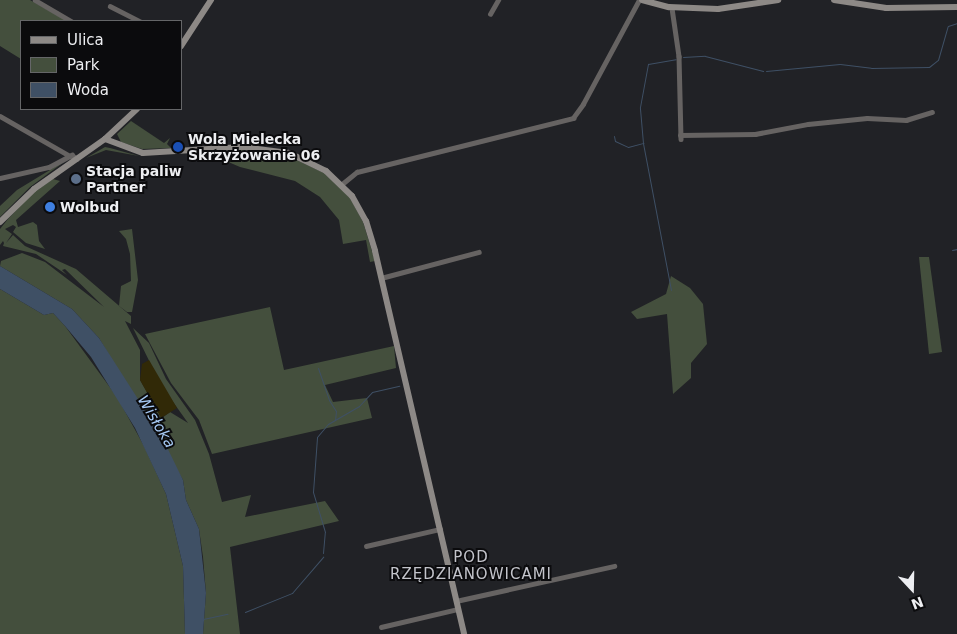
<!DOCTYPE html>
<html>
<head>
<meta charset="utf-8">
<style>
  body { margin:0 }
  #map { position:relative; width:957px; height:634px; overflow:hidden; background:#212226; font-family:"DejaVu Sans",sans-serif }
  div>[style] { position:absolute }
  .green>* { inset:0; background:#444f3d }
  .sand>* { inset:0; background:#312907 }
  .water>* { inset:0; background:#3f5065 }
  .stream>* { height:1px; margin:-0.5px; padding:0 0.5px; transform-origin:0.5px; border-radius:0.5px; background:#3f5065 }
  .street>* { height:4.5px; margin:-2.25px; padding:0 2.25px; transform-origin:2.25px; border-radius:2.25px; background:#666362 }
  .secondary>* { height:6px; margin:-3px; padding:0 3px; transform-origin:3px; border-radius:3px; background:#8d8986 }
  .dots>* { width:14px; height:14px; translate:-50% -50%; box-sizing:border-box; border:2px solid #0b0b0d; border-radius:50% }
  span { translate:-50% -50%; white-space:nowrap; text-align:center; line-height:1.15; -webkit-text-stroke:4px #0b0b0d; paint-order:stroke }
  .poi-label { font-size:14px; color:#edeef1; font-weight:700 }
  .left { translate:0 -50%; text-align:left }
  .water-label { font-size:15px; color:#a6c9f4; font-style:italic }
  .neighbourhood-label { font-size:15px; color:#c3c4cb; letter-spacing:1px }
  .legend { position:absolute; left:20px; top:20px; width:162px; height:90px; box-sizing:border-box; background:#0b0b0d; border:1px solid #656668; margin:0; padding:6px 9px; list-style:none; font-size:15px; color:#edeef1 }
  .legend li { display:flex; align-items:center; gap:10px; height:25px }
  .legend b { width:25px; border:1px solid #656668 }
  .north { position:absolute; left:887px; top:564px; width:50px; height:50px; -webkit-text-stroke:4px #0b0b0d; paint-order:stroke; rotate:159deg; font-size:14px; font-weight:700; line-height:20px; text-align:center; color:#edeef1 }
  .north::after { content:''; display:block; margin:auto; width:18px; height:22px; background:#edeef1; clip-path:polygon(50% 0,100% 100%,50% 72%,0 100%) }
</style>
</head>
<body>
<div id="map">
  <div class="green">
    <i style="clip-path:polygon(0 0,30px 0,67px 21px,21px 21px,21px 59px,0 46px)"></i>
    <i style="clip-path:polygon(131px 121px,164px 143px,170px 138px,167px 144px,171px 148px,142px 149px,121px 142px,117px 134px)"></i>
    <i style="clip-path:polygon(105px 147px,110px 148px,139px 156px,106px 150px,86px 158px)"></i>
    <i style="clip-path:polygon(240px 149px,286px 155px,324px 173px,350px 198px,363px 222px,375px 261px,370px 262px,366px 240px,343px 244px,339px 220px,320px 197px,295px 181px,240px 167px,226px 161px,226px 156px,221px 155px,221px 150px)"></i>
    <i style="clip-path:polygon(68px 159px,30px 187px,0 217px,0 206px,17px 190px)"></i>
    <i style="clip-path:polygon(53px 179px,60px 181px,16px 220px,18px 227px,33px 222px,37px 225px,39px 241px,45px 249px,26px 243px,13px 232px,16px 227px,13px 225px,5px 229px,12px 234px,6px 243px,13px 235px,25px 246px,76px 269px,131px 316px,131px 324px,125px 321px,140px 350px,140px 380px,162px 418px,170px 412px,188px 423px,161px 385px,133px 328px,149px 343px,166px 379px,195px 420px,209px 454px,222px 502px,251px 495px,245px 517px,325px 501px,339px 521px,230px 547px,240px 634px,203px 634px,206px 593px,203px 557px,199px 529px,186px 500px,183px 480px,99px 338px,72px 309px,0 266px,1px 261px,22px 253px,45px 262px,104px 307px,65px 269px,62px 270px,67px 275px,36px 254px,3px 246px,4px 243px,3px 241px,0 245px,0 229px,8px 219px,32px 194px)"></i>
    <i style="clip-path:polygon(132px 229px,138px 280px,132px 312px,127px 312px,119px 306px,121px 286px,131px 281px,130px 254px,126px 239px,119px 231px)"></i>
    <i style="clip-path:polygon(919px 257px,929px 257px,942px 352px,929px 354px)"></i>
    <i style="clip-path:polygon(671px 276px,690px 288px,703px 304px,707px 344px,691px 363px,691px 378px,673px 394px,667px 314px,637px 319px,631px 312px,666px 294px)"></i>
    <i style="clip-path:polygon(0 289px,44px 315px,53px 313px,65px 326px,117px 397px,144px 446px,166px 494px,183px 566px,185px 634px,0 634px)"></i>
    <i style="clip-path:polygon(270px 307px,284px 370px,394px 346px,396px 368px,325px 385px,333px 402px,367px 398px,372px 418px,212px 454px,199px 420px,171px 383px,145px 334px)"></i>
  </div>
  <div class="sand">
    <i style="clip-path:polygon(149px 360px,177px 408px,161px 418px,140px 380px,142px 364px)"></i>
  </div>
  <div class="water">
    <i style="clip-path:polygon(0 266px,72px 309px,99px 338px,161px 435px,183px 480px,186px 500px,199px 529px,206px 593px,203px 634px,185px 634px,183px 566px,166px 494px,135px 428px,91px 357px,65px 326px,53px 313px,44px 315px,0 289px)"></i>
  </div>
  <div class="stream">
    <i style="left:683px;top:57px;width:22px;rotate:-3deg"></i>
    <i style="left:705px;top:56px;width:60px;rotate:14.5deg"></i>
    <i style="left:766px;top:71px;width:74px;rotate:-5.4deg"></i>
    <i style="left:840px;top:64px;width:31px;rotate:7deg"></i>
    <i style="left:871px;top:68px;width:58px;rotate:-1deg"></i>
    <i style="left:929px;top:67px;width:11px;rotate:-38deg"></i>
    <i style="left:938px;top:60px;width:35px;rotate:-74deg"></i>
    <i style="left:948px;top:26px;width:9px;rotate:-18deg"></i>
    <i style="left:614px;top:136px;width:5px;rotate:79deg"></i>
    <i style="left:615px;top:141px;width:14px;rotate:25deg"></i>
    <i style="left:628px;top:147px;width:16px;rotate:-15deg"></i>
    <i style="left:952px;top:250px;width:5px;rotate:-11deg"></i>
    <i style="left:671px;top:290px;width:150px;rotate:-100.8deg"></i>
    <i style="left:643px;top:143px;width:36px;rotate:-95deg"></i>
    <i style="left:640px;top:107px;width:44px;rotate:-79.5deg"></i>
    <i style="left:648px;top:64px;width:28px;rotate:-10deg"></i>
    <i style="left:318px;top:368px;width:34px;rotate:71deg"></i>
    <i style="left:329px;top:400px;width:13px;rotate:58deg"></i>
    <i style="left:336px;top:411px;width:9px;rotate:96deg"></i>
    <i style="left:323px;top:553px;width:21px;rotate:-85deg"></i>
    <i style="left:325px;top:532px;width:42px;rotate:-106.7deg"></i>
    <i style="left:313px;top:492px;width:55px;rotate:-85.8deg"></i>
    <i style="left:317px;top:437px;width:17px;rotate:-50deg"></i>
    <i style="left:328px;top:424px;width:36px;rotate:-30deg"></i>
    <i style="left:359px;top:406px;width:19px;rotate:-47deg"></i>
    <i style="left:372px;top:392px;width:28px;rotate:-13deg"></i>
    <i style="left:245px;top:612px;width:51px;rotate:-22deg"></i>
    <i style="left:292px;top:593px;width:48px;rotate:-49.3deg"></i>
    <i style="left:203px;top:619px;width:25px;rotate:-12deg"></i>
  </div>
  <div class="street">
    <i style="left:35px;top:0;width:42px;rotate:30.3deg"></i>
    <i style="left:110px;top:6px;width:34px;rotate:27deg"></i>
    <i style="left:672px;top:8px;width:49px;rotate:81.7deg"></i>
    <i style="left:679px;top:56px;width:83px;rotate:88.6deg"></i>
    <i style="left:490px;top:14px;width:16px;rotate:-60deg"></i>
    <i style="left:0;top:116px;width:81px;rotate:29.7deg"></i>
    <i style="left:680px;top:135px;width:75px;rotate:-0.8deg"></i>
    <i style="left:755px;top:134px;width:54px;rotate:-10.7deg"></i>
    <i style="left:808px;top:124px;width:59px;rotate:-5.8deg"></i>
    <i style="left:867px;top:118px;width:39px;rotate:3deg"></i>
    <i style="left:906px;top:120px;width:27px;rotate:-17deg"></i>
    <i style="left:0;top:178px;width:50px;rotate:-12.7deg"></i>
    <i style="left:49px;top:167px;width:26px;rotate:-28deg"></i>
    <i style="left:72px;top:155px;width:6px;rotate:39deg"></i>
    <i style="left:342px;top:184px;width:19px;rotate:-39deg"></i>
    <i style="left:357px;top:172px;width:223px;rotate:-14deg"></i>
    <i style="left:573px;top:118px;width:17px;rotate:-54deg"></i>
    <i style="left:583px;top:104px;width:118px;rotate:-61.7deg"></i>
    <i style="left:381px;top:278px;width:101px;rotate:-14.9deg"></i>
    <i style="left:366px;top:546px;width:76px;rotate:-12.9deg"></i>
    <i style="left:456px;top:601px;width:162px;rotate:-12.5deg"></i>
    <i style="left:381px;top:627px;width:79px;rotate:-13.2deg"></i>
  </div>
  <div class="secondary">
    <i style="left:642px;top:0;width:28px;rotate:15deg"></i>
    <i style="left:669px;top:7px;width:49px;rotate:2.3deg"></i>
    <i style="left:718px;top:9px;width:61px;rotate:-8.5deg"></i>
    <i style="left:834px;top:0;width:53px;rotate:8.7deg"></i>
    <i style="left:886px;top:8px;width:71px;rotate:-0.8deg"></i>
    <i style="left:181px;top:46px;width:55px;rotate:-56.9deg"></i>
    <i style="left:105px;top:139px;width:40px;rotate:20.2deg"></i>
    <i style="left:143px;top:153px;width:99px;rotate:-3.5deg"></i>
    <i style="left:242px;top:147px;width:47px;rotate:7.3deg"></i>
    <i style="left:289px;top:153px;width:41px;rotate:25.9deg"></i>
    <i style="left:326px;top:171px;width:36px;rotate:44deg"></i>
    <i style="left:352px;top:196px;width:29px;rotate:61deg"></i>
    <i style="left:366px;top:221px;width:31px;rotate:73deg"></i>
    <i style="left:375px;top:251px;width:393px;rotate:76.9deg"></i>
    <i style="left:0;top:222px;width:47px;rotate:-44.1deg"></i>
    <i style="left:34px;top:189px;width:87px;rotate:-35.2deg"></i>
    <i style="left:105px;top:139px;width:44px;rotate:-43.2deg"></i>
  </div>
  <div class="dots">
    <i style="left:178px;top:147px;background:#1a4fb4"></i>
    <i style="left:76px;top:179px;background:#5c6f8a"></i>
    <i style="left:50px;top:207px;background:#3f7fe0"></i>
  </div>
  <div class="poi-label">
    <span class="left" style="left:188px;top:147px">Wola Mielecka<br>Skrzyżowanie 06</span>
    <span class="left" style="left:86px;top:179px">Stacja paliw<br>Partner</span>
    <span class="left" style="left:60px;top:207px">Wolbud</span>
  </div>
  <div class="water-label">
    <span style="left:156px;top:422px;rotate:59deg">Wisłoka</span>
  </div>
  <div class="neighbourhood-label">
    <span style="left:471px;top:566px">POD<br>RZĘDZIANOWICAMI</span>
  </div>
  <ul class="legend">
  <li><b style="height:6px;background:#8d8986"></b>Ulica</li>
  <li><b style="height:14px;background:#444f3d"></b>Park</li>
  <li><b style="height:14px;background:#3f5065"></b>Woda</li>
  </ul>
  <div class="north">N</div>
</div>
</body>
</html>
